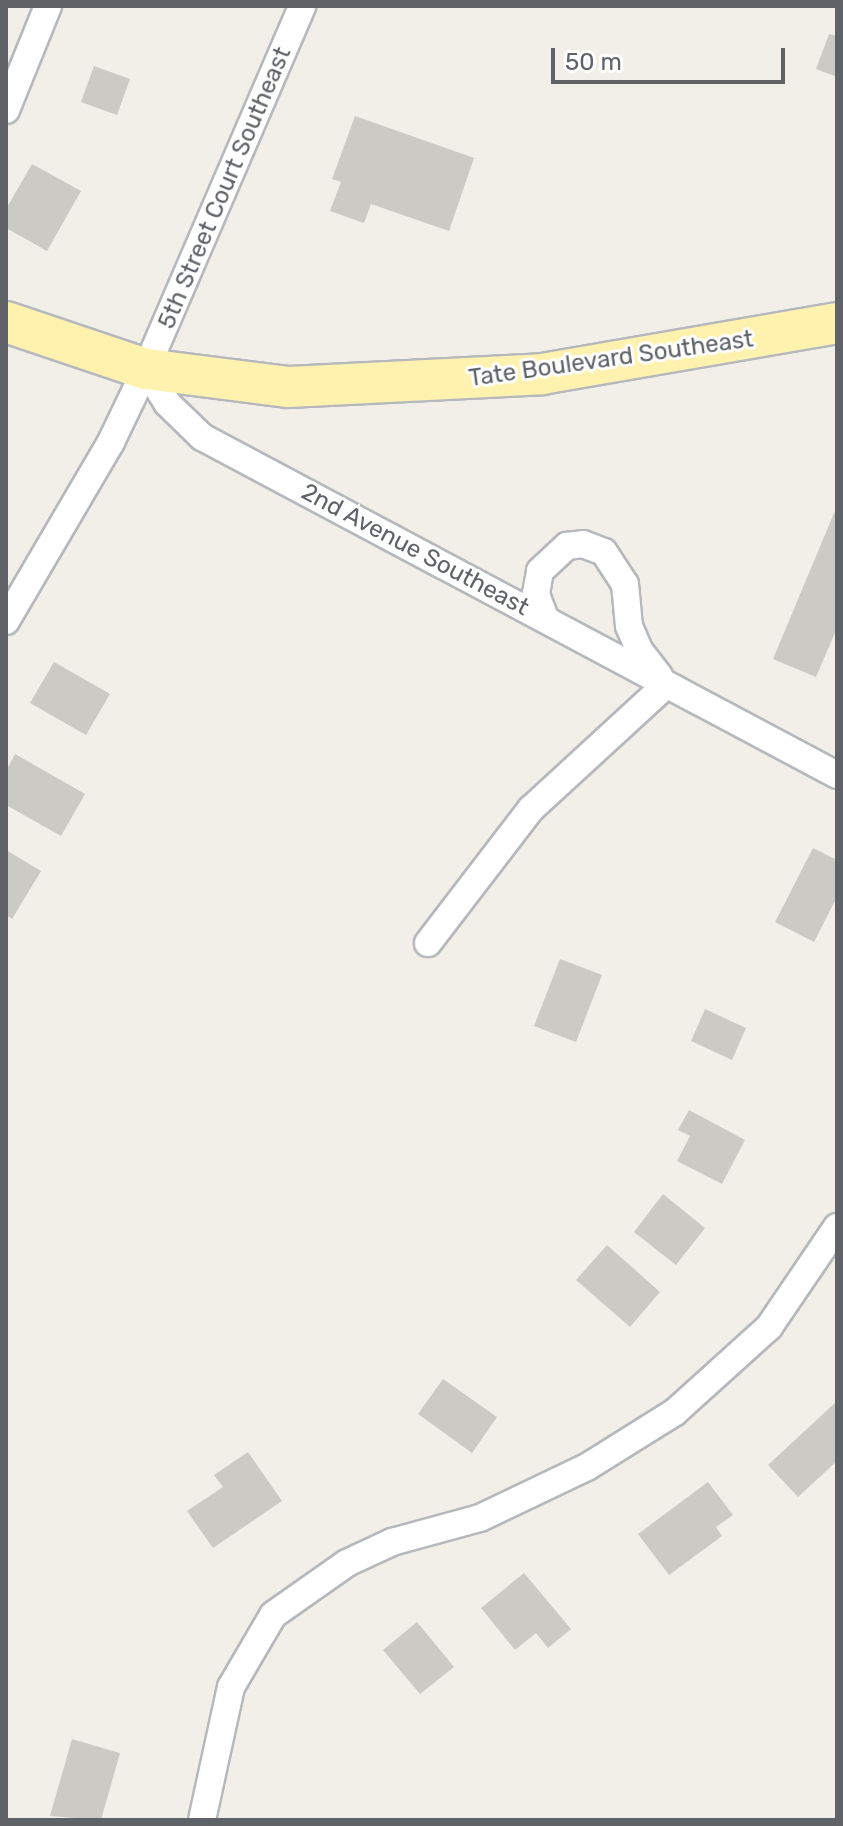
<!DOCTYPE html>
<html>
<head>
<meta charset="utf-8">
<style>
  body { margin:0 }
  #map { position:relative; width:843px; height:1826px; overflow:hidden; background:#f1efe8; font-family:Rubik,sans-serif }
  div>[style] { position:absolute }
  .building>* { inset:0; background:#cccac5 }
  .roads { filter:drop-shadow(2px 0 #b5b8bc) drop-shadow(-2px 0 #b5b8bc) drop-shadow(0 2px #b5b8bc) drop-shadow(0 -2px #b5b8bc) }
  .minor>* { height:26px; margin:-13px; padding:0 13px; transform-origin:13px; border-radius:13px; background:#fff }
  .primary>* { height:40px; margin:-20px; padding:0 20px; transform-origin:20px; border-radius:20px; background:#fff2af }
  span { translate:-50% -50%; white-space:nowrap; text-align:center; line-height:1.15; -webkit-text-stroke:6px #fff; paint-order:stroke }
  .street-label { font-size:24px; color:#5f6368 }
  .frame { position:absolute; inset:0; border:8px solid #5f6368; pointer-events:none }
  .scale { position:absolute; left:551px; top:48px; width:234px; height:36px; box-sizing:border-box; border:4px solid #5f6368; border-top:0; padding-left:10px; font-size:24px; line-height:28px; white-space:nowrap; color:#5f6368; -webkit-text-stroke:6px #fff; paint-order:stroke }
</style>
</head>
<body>
<div id="map">
  <div class="building">
    <i style="clip-path:polygon(829px 34px,837px 36px,837px 77px,816px 69px)"></i>
    <i style="clip-path:polygon(94px 66px,130px 79px,117px 115px,81px 102px)"></i>
    <i style="clip-path:polygon(355px 116px,474px 158px,449px 231px,371px 204px,364px 223px,330px 211px,341px 182px,332px 179px)"></i>
    <i style="clip-path:polygon(32px 164px,81px 191px,47px 251px,6px 228px,6px 209px)"></i>
    <i style="clip-path:polygon(837px 506px,837px 628px,816px 677px,773px 659px)"></i>
    <i style="clip-path:polygon(54px 662px,110px 694px,86px 735px,30px 703px)"></i>
    <i style="clip-path:polygon(15px 754px,85px 794px,61px 836px,6px 805px,6px 771px)"></i>
    <i style="clip-path:polygon(813px 848px,837px 860px,837px 897px,814px 942px,775px 922px)"></i>
    <i style="clip-path:polygon(6px 850px,41px 871px,12px 919px,6px 915px)"></i>
    <i style="clip-path:polygon(560px 959px,602px 975px,576px 1042px,534px 1026px)"></i>
    <i style="clip-path:polygon(705px 1009px,746px 1028px,732px 1060px,691px 1041px)"></i>
    <i style="clip-path:polygon(689px 1110px,745px 1140px,722px 1184px,677px 1161px,690px 1136px,678px 1130px)"></i>
    <i style="clip-path:polygon(663px 1194px,705px 1228px,676px 1265px,634px 1232px)"></i>
    <i style="clip-path:polygon(607px 1245px,660px 1292px,630px 1327px,576px 1280px)"></i>
    <i style="clip-path:polygon(443px 1379px,497px 1417px,472px 1453px,418px 1414px)"></i>
    <i style="clip-path:polygon(837px 1401px,837px 1461px,798px 1497px,768px 1465px)"></i>
    <i style="clip-path:polygon(248px 1452px,282px 1501px,213px 1548px,187px 1511px,223px 1487px,214px 1475px)"></i>
    <i style="clip-path:polygon(708px 1482px,733px 1515px,716px 1527px,722px 1536px,669px 1575px,638px 1534px)"></i>
    <i style="clip-path:polygon(524px 1573px,571px 1629px,548px 1648px,536px 1633px,515px 1650px,481px 1608px)"></i>
    <i style="clip-path:polygon(417px 1622px,454px 1667px,420px 1694px,383px 1650px)"></i>
    <i style="clip-path:polygon(72px 1739px,120px 1753px,101px 1820px,50px 1816px)"></i>
  </div>
  <div class="roads">
    <div class="minor">
      <i style="left:6px;top:110px;width:112px;rotate:-68deg"></i>
      <i style="left:146px;top:369px;width:40px;rotate:58deg"></i>
      <i style="left:167px;top:403px;width:49px;rotate:44.2deg"></i>
      <i style="left:202px;top:437px;width:719px;rotate:28.03deg"></i>
      <i style="left:545px;top:618px;width:26px;rotate:-111deg"></i>
      <i style="left:536px;top:594px;width:23px;rotate:-80deg"></i>
      <i style="left:540px;top:571px;width:37px;rotate:-43deg"></i>
      <i style="left:567px;top:546px;width:16px;rotate:-7deg"></i>
      <i style="left:583px;top:544px;width:22px;rotate:21deg"></i>
      <i style="left:604px;top:552px;width:38px;rotate:57deg"></i>
      <i style="left:625px;top:584px;width:42px;rotate:84.6deg"></i>
      <i style="left:629px;top:626px;width:26px;rotate:67deg"></i>
      <i style="left:639px;top:650px;width:33px;rotate:52deg"></i>
      <i style="left:6px;top:621px;width:208px;rotate:-59.6deg"></i>
      <i style="left:111px;top:442px;width:81px;rotate:-64.4deg"></i>
      <i style="left:146px;top:369px;width:395px;rotate:-66.7deg"></i>
      <i style="left:428px;top:943px;width:169px;rotate:-52.5deg"></i>
      <i style="left:531px;top:809px;width:183px;rotate:-42.6deg"></i>
      <i style="left:202px;top:1820px;width:136px;rotate:-77.7deg"></i>
      <i style="left:231px;top:1687px;width:83px;rotate:-59.7deg"></i>
      <i style="left:273px;top:1615px;width:90px;rotate:-35.1deg"></i>
      <i style="left:347px;top:1563px;width:50px;rotate:-25deg"></i>
      <i style="left:392px;top:1542px;width:91px;rotate:-15.3deg"></i>
      <i style="left:480px;top:1518px;width:119px;rotate:-25.5deg"></i>
      <i style="left:587px;top:1467px;width:104px;rotate:-32deg"></i>
      <i style="left:675px;top:1412px;width:127px;rotate:-42.1deg"></i>
      <i style="left:769px;top:1327px;width:121px;rotate:-55.8deg"></i>
    </div>
    <div class="primary">
      <i style="left:6px;top:322px;width:148px;rotate:18.6deg"></i>
      <i style="left:146px;top:369px;width:144px;rotate:7.2deg"></i>
      <i style="left:289px;top:387px;width:253px;rotate:-2.9deg"></i>
      <i style="left:542px;top:374px;width:299px;rotate:-9.8deg"></i>
    </div>
  </div>
  <div class="street-label">
    <span style="left:225px;top:188px;rotate:-67deg">5th Street Court Southeast</span>
    <span style="left:611px;top:359px;rotate:-8deg">Tate Boulevard Southeast</span>
    <span style="left:415px;top:550px;rotate:28deg">2nd Avenue Southeast</span>
  </div>
  <div class="frame"></div>
  <div class="scale">50 m</div>
</div>
</body>
</html>
